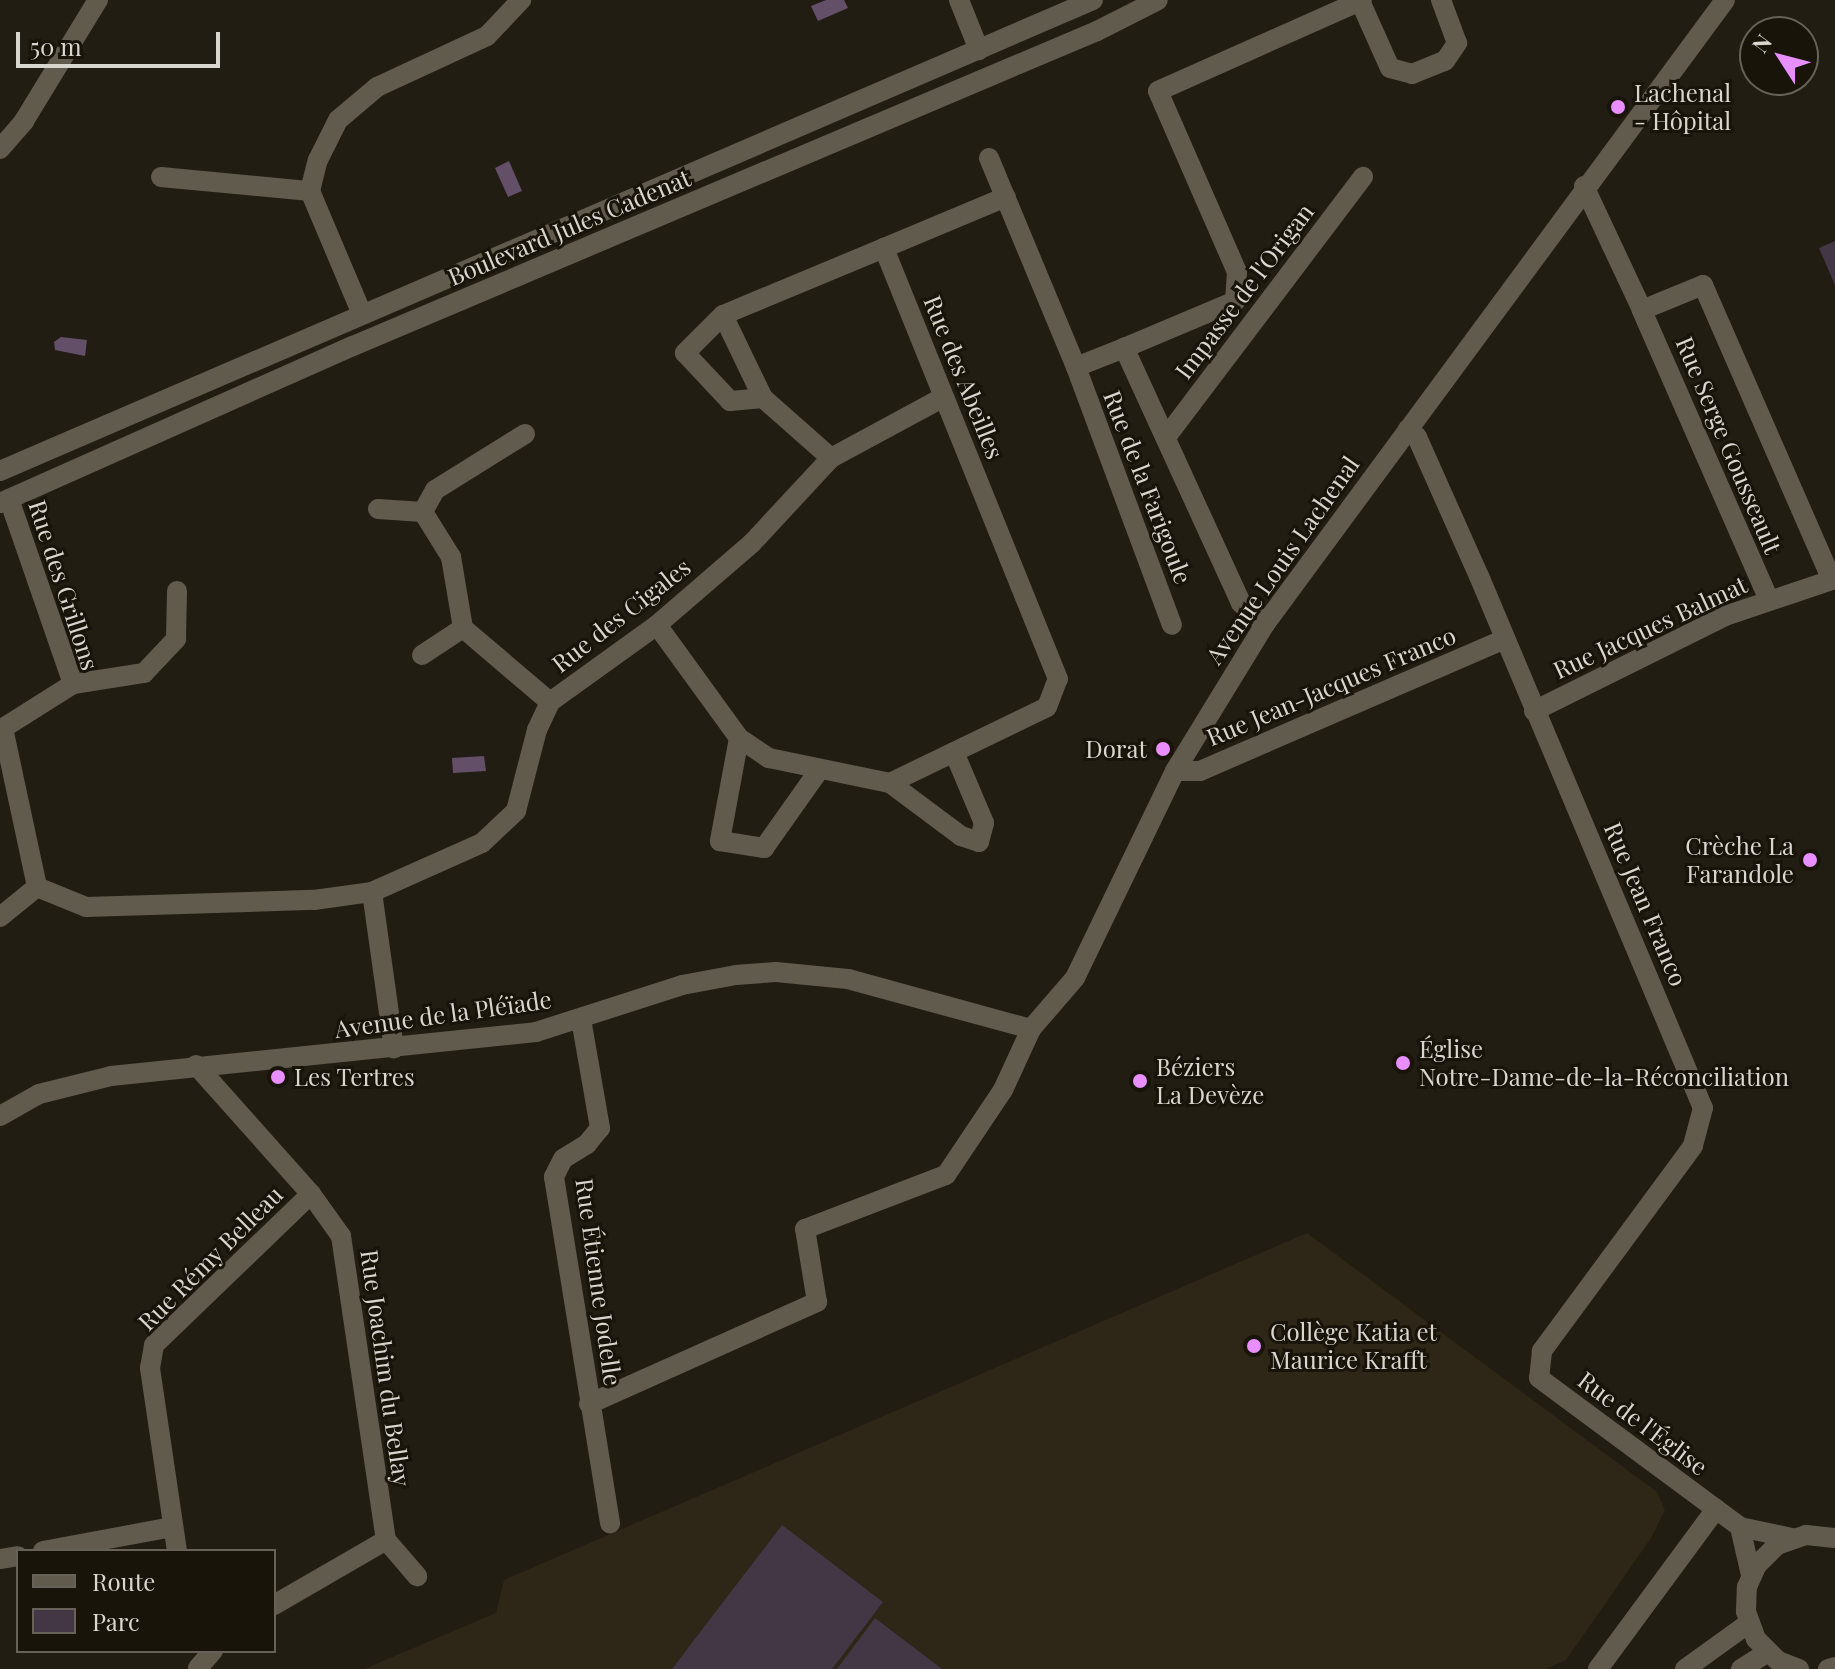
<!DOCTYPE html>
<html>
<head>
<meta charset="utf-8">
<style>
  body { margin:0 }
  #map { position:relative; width:1835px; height:1669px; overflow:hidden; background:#221d13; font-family:"Playfair Display",serif }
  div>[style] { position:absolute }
  .built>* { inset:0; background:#2e2616 }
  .green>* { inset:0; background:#433746 }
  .water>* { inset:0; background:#634f68 }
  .minor>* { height:20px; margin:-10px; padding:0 10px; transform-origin:10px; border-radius:10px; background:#615b4e }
  .dots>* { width:22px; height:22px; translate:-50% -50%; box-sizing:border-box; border:4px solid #19140a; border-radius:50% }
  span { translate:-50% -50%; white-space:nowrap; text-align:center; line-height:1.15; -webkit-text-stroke:6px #19140a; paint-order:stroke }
  .poi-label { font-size:24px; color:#d9d5cf }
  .left { translate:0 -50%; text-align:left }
  .right { translate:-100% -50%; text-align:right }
  .street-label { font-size:24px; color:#d9d5cf }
  .legend { position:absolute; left:16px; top:1549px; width:260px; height:104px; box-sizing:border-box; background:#19140a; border:2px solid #666159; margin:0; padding:10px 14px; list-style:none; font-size:24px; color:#d9d5cf }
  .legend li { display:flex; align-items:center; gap:16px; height:40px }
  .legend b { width:40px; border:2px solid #666159 }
  .north { position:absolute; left:1739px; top:16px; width:80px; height:80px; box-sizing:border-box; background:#19140a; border:2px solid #666159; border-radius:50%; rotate:306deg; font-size:22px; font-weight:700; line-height:32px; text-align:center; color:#d9d5cf }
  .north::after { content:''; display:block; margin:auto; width:28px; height:36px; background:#e88eff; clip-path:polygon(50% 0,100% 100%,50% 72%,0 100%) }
  .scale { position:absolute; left:16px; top:32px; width:204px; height:36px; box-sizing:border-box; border:4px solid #d9d5cf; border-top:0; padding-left:10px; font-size:24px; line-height:28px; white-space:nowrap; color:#d9d5cf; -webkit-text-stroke:6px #19140a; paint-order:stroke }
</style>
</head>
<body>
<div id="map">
  <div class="built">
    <i style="clip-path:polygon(1307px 1233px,1657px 1492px,1665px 1510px,1651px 1538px,1566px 1660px,1546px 1669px,364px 1669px,496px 1613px,504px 1580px)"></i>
  </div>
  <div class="green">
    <i style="clip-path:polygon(1835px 241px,1835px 285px,1819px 248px)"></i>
    <i style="clip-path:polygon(782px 1525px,883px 1602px,832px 1669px,672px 1669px)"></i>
    <i style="clip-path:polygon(875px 1618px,942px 1669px,837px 1669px)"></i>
  </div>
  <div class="water">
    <i style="clip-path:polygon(826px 0,844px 0,848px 8px,818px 21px,811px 6px)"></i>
    <i style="clip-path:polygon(509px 161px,522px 191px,508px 197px,495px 168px)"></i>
    <i style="clip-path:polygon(61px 337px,87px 340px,85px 356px,55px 350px,54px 342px)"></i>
    <i style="clip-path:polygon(484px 756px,486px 771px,453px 773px,452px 758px)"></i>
  </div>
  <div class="minor">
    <i style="left:959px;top:0;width:54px;rotate:68.2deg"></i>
    <i style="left:1360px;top:1px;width:73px;rotate:65.9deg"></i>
    <i style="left:1390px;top:68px;width:23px;rotate:15deg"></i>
    <i style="left:1412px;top:74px;width:35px;rotate:-22deg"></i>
    <i style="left:1445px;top:61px;width:22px;rotate:-56deg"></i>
    <i style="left:1457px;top:43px;width:46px;rotate:-110.4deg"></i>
    <i style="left:0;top:149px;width:37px;rotate:-49deg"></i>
    <i style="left:24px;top:121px;width:142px;rotate:-58.6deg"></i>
    <i style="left:989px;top:158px;width:226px;rotate:67.4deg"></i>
    <i style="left:1076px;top:367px;width:275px;rotate:69.6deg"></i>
    <i style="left:161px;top:177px;width:150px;rotate:5.4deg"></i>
    <i style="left:1584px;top:186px;width:137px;rotate:64.9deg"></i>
    <i style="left:884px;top:248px;width:132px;rotate:-22.7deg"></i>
    <i style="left:362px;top:314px;width:134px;rotate:-112.9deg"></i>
    <i style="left:310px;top:191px;width:32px;rotate:-76deg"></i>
    <i style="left:318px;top:160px;width:45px;rotate:-63.4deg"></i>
    <i style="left:338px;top:120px;width:51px;rotate:-40.2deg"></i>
    <i style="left:377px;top:87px;width:121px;rotate:-24.9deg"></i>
    <i style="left:487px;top:36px;width:50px;rotate:-46.6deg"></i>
    <i style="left:723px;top:315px;width:92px;rotate:64.3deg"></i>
    <i style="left:763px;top:398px;width:91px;rotate:41.4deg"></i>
    <i style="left:1076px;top:367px;width:52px;rotate:-21.6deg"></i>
    <i style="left:1408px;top:429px;width:12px;rotate:42deg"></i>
    <i style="left:1417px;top:437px;width:152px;rotate:66deg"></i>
    <i style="left:1479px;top:576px;width:577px;rotate:67.17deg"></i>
    <i style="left:1703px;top:1108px;width:39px;rotate:105deg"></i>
    <i style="left:1693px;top:1146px;width:255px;rotate:126.4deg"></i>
    <i style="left:1542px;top:1351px;width:27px;rotate:96deg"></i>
    <i style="left:1539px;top:1378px;width:250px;rotate:36.5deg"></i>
    <i style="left:1740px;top:1527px;width:53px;rotate:11.9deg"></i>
    <i style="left:525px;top:434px;width:106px;rotate:148.1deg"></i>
    <i style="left:435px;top:490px;width:25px;rotate:119deg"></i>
    <i style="left:423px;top:512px;width:53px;rotate:58.1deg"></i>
    <i style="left:451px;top:557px;width:72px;rotate:80.4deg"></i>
    <i style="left:463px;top:628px;width:114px;rotate:40.4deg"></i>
    <i style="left:1167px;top:436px;width:325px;rotate:-52.9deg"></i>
    <i style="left:0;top:471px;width:1190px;rotate:-23.31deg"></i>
    <i style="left:9px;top:499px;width:196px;rotate:70.9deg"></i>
    <i style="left:73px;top:684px;width:83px;rotate:147.8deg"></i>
    <i style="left:3px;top:728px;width:163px;rotate:77.9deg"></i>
    <i style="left:0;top:503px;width:386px;rotate:-24deg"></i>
    <i style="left:353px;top:346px;width:808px;rotate:-22.95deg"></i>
    <i style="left:1097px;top:31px;width:68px;rotate:-26.9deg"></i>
    <i style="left:378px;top:509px;width:45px;rotate:3.8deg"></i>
    <i style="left:1769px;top:600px;width:317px;rotate:-113.7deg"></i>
    <i style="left:1642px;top:310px;width:66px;rotate:-22.3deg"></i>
    <i style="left:1703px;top:285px;width:322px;rotate:66.4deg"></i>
    <i style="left:1265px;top:624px;width:32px;rotate:-139deg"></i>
    <i style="left:1241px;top:603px;width:281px;rotate:-114.6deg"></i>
    <i style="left:1124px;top:348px;width:121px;rotate:-22.9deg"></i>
    <i style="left:1235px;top:301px;width:29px;rotate:-86deg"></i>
    <i style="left:1237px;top:272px;width:197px;rotate:-113.6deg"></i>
    <i style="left:1158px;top:91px;width:223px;rotate:-24deg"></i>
    <i style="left:657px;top:625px;width:140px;rotate:54deg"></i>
    <i style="left:739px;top:738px;width:36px;rotate:34deg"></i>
    <i style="left:769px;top:758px;width:124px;rotate:11.7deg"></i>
    <i style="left:890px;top:783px;width:174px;rotate:-25.8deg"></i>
    <i style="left:1047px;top:707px;width:30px;rotate:-69deg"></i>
    <i style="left:1058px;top:679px;width:465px;rotate:-112deg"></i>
    <i style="left:884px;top:248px;width:174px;rotate:157.4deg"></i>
    <i style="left:723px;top:315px;width:54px;rotate:135deg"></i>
    <i style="left:685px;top:353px;width:66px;rotate:46.8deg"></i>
    <i style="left:730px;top:401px;width:33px;rotate:-5deg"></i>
    <i style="left:422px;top:655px;width:49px;rotate:-33.4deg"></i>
    <i style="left:73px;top:684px;width:72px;rotate:-8.8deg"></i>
    <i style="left:144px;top:673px;width:47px;rotate:-46.7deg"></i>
    <i style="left:176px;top:639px;width:48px;rotate:-88.8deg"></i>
    <i style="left:1534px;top:711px;width:213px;rotate:-26.4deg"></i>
    <i style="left:1725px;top:616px;width:116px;rotate:-18.6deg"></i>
    <i style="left:739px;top:738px;width:105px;rotate:100.5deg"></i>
    <i style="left:720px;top:841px;width:45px;rotate:9deg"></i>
    <i style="left:764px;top:848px;width:97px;rotate:-54.7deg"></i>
    <i style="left:1175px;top:771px;width:25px"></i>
    <i style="left:1200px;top:771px;width:332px;rotate:-23.4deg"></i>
    <i style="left:890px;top:783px;width:89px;rotate:36.7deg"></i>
    <i style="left:961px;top:836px;width:19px;rotate:18deg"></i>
    <i style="left:979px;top:842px;width:20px;rotate:-75deg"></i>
    <i style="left:984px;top:823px;width:77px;rotate:-112.9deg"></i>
    <i style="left:372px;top:892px;width:158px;rotate:82deg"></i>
    <i style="left:0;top:917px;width:48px;rotate:-39deg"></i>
    <i style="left:37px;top:887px;width:53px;rotate:22.2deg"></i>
    <i style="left:86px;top:907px;width:228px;rotate:-1.8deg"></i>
    <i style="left:314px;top:900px;width:59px;rotate:-7.9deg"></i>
    <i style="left:372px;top:892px;width:120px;rotate:-24deg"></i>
    <i style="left:482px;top:843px;width:47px;rotate:-43.3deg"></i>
    <i style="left:516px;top:811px;width:84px;rotate:-75.5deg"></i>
    <i style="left:537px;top:730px;width:31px;rotate:-65deg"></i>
    <i style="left:550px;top:702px;width:132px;rotate:-35.7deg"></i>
    <i style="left:657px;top:625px;width:125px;rotate:-40.8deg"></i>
    <i style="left:752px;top:543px;width:116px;rotate:-47.1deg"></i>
    <i style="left:831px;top:458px;width:128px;rotate:-28.4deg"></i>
    <i style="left:581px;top:1019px;width:111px;rotate:80.1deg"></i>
    <i style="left:600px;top:1128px;width:21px;rotate:129deg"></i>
    <i style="left:587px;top:1144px;width:28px;rotate:148deg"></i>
    <i style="left:563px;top:1159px;width:20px;rotate:117deg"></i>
    <i style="left:554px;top:1177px;width:351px;rotate:80.8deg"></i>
    <i style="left:196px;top:1065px;width:173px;rotate:48.3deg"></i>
    <i style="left:311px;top:1194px;width:52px;rotate:54.5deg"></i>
    <i style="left:341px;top:1236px;width:307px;rotate:81.6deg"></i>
    <i style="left:386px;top:1540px;width:48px;rotate:49.3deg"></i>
    <i style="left:0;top:1116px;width:45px;rotate:-29.4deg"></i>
    <i style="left:39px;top:1094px;width:74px;rotate:-14deg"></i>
    <i style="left:111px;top:1076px;width:427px;rotate:-5.9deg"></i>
    <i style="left:536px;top:1032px;width:153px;rotate:-17.8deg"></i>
    <i style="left:682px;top:985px;width:55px;rotate:-10.5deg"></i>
    <i style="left:736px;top:975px;width:40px;rotate:-4.3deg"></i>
    <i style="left:776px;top:972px;width:72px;rotate:5.6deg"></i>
    <i style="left:848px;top:979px;width:190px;rotate:15.3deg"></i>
    <i style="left:589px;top:1404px;width:250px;rotate:-24.1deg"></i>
    <i style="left:817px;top:1302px;width:74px;rotate:-99.3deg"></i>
    <i style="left:805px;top:1229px;width:151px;rotate:-21deg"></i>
    <i style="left:946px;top:1175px;width:102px;rotate:-56.2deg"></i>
    <i style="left:1003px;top:1090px;width:67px;rotate:-65.3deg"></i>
    <i style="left:1031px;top:1029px;width:67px;rotate:-49.2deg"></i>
    <i style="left:1075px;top:978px;width:230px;rotate:-64.2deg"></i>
    <i style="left:1175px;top:771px;width:172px;rotate:-58.5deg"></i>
    <i style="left:1265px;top:624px;width:775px;rotate:-53.6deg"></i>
    <i style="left:1740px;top:1527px;width:49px;rotate:77.1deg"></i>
    <i style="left:43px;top:1551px;width:132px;rotate:-10.5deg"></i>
    <i style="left:177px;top:1551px;width:185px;rotate:-98.4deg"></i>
    <i style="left:150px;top:1368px;width:23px;rotate:-80deg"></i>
    <i style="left:154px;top:1345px;width:218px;rotate:-43.9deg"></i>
    <i style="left:0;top:1559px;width:18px;rotate:-9deg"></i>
    <i style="left:274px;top:1605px;width:129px;rotate:-30.1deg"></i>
    <i style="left:198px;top:1668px;width:23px;rotate:-49deg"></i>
    <i style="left:1598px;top:1669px;width:199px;rotate:-53.6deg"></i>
    <i style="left:1685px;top:1669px;width:79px;rotate:-35.7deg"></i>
    <i style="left:1741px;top:1669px;width:31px;rotate:-32deg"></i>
    <i style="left:1799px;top:1669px;width:22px;rotate:-159deg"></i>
    <i style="left:1778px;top:1661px;width:31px;rotate:-135deg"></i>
    <i style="left:1756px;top:1639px;width:30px;rotate:-110deg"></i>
    <i style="left:1746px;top:1611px;width:24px;rotate:-88deg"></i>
    <i style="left:1747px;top:1587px;width:24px;rotate:-66deg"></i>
    <i style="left:1757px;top:1565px;width:28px;rotate:-45deg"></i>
    <i style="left:1777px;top:1545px;width:31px;rotate:-19deg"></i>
    <i style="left:1806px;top:1535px;width:29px;rotate:6deg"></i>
    <i style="left:1828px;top:1669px;width:7px;rotate:-16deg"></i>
  </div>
  <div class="dots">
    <i style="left:1618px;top:107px;background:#e88eff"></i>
    <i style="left:1163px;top:749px;background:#e88eff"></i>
    <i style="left:1810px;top:860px;background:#e88eff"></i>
    <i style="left:1403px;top:1063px;background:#e88eff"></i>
    <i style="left:278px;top:1077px;background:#e88eff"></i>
    <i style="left:1140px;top:1081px;background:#e88eff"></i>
    <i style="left:1254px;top:1346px;background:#e88eff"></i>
  </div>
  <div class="poi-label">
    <span class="left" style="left:1634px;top:107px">Lachenal<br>- Hôpital</span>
    <span class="right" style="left:1147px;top:749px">Dorat</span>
    <span class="right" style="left:1794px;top:860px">Crèche La<br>Farandole</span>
    <span class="left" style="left:1419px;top:1063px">Église<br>Notre-Dame-de-la-Réconciliation</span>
    <span class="left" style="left:1156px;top:1081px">Béziers<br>La Devèze</span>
    <span class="left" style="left:294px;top:1077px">Les Tertres</span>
    <span class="left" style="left:1270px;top:1346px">Collège Katia et<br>Maurice Krafft</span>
  </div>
  <div class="street-label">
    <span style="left:569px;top:227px;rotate:-23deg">Boulevard Jules Cadenat</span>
    <span style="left:1244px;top:291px;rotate:-53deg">Impasse de l'Origan</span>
    <span style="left:964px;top:377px;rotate:68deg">Rue des Abeilles</span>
    <span style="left:1729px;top:445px;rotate:67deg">Rue Serge Gousseault</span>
    <span style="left:1148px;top:487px;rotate:69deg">Rue de la Farigoule</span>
    <span style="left:1282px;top:560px;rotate:-55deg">Avenue Louis Lachenal</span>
    <span style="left:64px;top:585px;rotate:72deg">Rue des Grillons</span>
    <span style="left:621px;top:615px;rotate:-38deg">Rue des Cigales</span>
    <span style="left:1650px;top:627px;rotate:-25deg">Rue Jacques Balmat</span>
    <span style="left:1331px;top:686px;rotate:-23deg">Rue Jean-Jacques Franco</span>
    <span style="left:1646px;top:904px;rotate:67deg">Rue Jean Franco</span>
    <span style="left:443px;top:1014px;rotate:-8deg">Avenue de la Pléïade</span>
    <span style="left:210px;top:1258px;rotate:-45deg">Rue Rémy Belleau</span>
    <span style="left:599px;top:1282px;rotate:82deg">Rue Étienne Jodelle</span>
    <span style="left:386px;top:1368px;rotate:82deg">Rue Joachim du Bellay</span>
    <span style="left:1643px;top:1423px;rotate:37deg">Rue de l'Église</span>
  </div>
  <ul class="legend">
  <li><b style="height:10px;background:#615b4e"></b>Route</li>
  <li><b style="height:22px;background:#433746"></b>Parc</li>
  </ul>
  <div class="north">N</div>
  <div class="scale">50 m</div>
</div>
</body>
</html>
